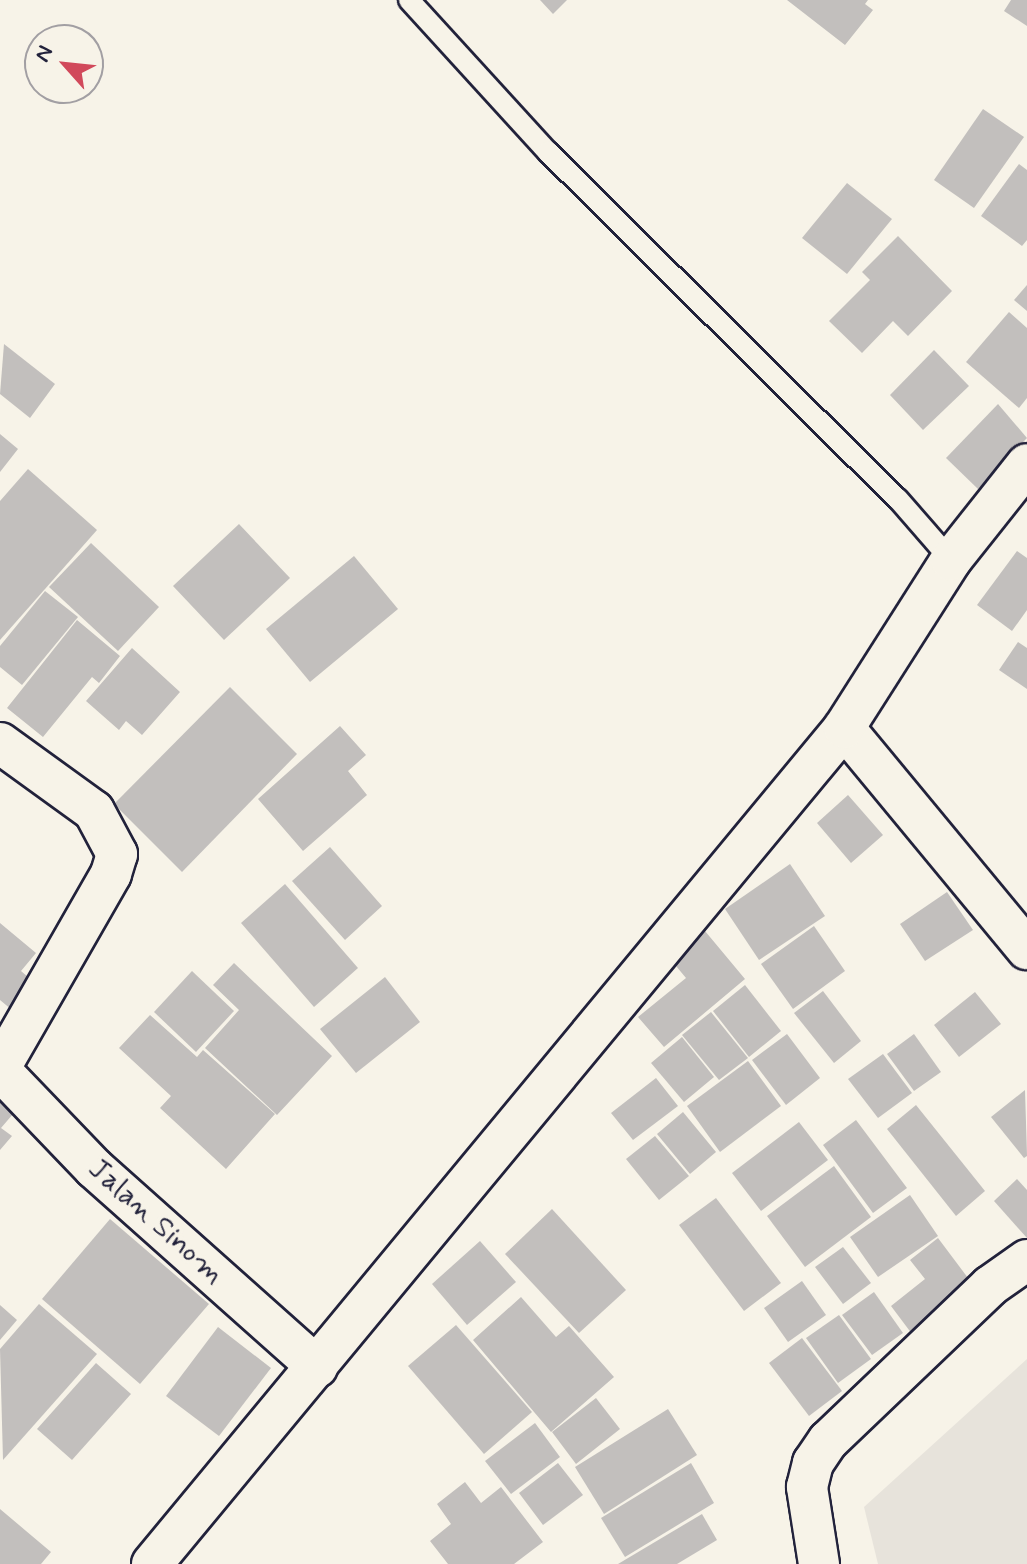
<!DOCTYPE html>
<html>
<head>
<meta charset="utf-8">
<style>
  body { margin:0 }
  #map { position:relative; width:1027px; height:1564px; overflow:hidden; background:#f7f3e8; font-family:Mynerve,sans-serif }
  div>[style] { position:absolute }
  .built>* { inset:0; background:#e7e3db }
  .building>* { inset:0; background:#c2bfbd }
  .roads { filter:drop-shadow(2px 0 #22223b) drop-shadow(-2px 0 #22223b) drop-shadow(0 2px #22223b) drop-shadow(0 -2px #22223b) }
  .service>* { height:20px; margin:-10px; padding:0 10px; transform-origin:10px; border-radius:10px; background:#f7f3e8 }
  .minor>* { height:40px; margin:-20px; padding:0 20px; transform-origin:20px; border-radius:20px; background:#f7f3e8 }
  span { translate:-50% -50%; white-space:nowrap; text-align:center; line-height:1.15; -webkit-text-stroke:7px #f7f3e8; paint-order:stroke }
  .street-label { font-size:30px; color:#22223b }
  .north { position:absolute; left:24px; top:24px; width:80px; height:80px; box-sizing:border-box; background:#f7f3e8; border:2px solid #a29fa3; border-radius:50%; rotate:297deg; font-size:22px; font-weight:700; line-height:32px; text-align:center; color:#22223b }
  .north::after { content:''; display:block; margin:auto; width:28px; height:36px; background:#d1495b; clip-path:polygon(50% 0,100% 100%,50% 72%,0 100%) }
</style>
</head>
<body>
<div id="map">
  <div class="built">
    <i style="clip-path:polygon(1027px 1359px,1027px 1564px,878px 1564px,864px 1507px)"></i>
  </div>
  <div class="building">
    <i style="clip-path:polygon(540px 0,567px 0,553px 14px)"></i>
    <i style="clip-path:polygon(787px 0,868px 0,865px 4px,873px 10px,845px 45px)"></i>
    <i style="clip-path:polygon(1011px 0,1027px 0,1027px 26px,1004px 11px)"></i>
    <i style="clip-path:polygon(983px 109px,1024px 137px,974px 208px,934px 180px)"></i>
    <i style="clip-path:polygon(1019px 164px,1027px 170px,1027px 240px,1022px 246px,981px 216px)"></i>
    <i style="clip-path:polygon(847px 183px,892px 219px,847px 274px,802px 238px)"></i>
    <i style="clip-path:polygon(898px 236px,952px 291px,908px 336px,893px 321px,862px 353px,829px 321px,870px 280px,862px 272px)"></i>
    <i style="clip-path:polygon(1027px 285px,1027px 311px,1014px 300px)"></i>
    <i style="clip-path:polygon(1009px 312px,1027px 328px,1027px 398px,1019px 408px,966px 362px)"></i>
    <i style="clip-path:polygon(4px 344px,55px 384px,30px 418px,0 394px)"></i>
    <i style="clip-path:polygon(934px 350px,969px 386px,923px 430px,890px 395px)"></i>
    <i style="clip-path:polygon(998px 404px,1027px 438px,978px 489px,946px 458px)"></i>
    <i style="clip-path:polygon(0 434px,18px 449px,0 472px)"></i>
    <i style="clip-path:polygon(28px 469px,97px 530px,0 640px,0 501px)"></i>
    <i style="clip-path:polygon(239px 524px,290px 578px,224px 640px,173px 586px)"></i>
    <i style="clip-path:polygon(91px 543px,159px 607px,118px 651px,49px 587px)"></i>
    <i style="clip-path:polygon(1017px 551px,1027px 558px,1027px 610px,1012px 631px,977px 605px)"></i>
    <i style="clip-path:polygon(354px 556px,398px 609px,310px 682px,266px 629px)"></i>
    <i style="clip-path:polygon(45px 591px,78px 617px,22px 685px,0 667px,0 646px)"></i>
    <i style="clip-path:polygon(77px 620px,120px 656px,99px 683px,92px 677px,43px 737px,7px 708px)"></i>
    <i style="clip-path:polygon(1018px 642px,1027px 648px,1027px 689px,999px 670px)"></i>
    <i style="clip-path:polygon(132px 648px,180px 692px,142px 735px,126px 721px,119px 730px,86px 701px)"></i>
    <i style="clip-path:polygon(230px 687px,297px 754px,182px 872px,114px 804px)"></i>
    <i style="clip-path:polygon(340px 726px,366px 755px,348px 771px,367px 795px,303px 851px,258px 799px)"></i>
    <i style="clip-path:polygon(848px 795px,883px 835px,851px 863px,817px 823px)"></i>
    <i style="clip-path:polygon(330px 847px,382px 906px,345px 940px,292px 881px)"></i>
    <i style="clip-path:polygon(790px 864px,825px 916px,759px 960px,725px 909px)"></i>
    <i style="clip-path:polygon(285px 884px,358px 968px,314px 1007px,241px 923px)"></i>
    <i style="clip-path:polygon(947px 892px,973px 930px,925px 961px,900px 924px)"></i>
    <i style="clip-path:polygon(0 923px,36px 953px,21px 971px,35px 983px,12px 1010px,0 1000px)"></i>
    <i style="clip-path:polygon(814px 926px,845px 971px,793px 1009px,761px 964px)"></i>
    <i style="clip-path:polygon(705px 931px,745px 979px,664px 1047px,638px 1017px,686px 978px,671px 960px)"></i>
    <i style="clip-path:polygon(234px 963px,332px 1056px,277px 1115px,205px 1048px,239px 1010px,213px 985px)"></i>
    <i style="clip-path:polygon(192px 971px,234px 1011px,196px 1052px,154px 1012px)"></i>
    <i style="clip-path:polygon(385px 977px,420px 1022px,356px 1073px,320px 1029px)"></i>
    <i style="clip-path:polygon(745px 985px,781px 1031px,749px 1057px,713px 1011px)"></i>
    <i style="clip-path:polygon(823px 991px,861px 1041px,834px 1063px,794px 1013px)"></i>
    <i style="clip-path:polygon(975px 992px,1001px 1024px,959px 1057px,934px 1025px)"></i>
    <i style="clip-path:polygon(711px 1012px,748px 1058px,719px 1080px,682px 1035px)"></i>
    <i style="clip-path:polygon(150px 1015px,197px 1057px,203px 1050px,275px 1114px,226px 1169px,160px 1108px,171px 1096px,119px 1048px)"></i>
    <i style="clip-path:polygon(787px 1034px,820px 1078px,786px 1105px,752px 1060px)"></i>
    <i style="clip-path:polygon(914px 1034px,941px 1072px,914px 1091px,887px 1054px)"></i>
    <i style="clip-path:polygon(682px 1037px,714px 1077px,684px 1102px,651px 1063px)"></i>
    <i style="clip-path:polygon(883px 1054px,912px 1093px,878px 1118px,848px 1079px)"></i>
    <i style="clip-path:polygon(748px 1061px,781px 1106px,720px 1152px,687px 1106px)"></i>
    <i style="clip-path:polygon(656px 1078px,678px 1106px,633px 1140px,611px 1113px)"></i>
    <i style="clip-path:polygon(1025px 1090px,1027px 1156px,1024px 1158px,991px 1117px)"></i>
    <i style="clip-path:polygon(0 1091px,19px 1107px,1px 1128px,12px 1136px,0 1150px)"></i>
    <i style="clip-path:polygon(916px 1105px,985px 1191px,956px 1216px,887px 1129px)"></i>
    <i style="clip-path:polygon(683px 1112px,716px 1152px,690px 1174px,657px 1134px)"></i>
    <i style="clip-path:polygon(856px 1120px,907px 1188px,873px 1213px,823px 1145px)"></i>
    <i style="clip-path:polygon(799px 1122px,828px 1160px,761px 1211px,732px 1173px)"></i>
    <i style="clip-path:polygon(655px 1136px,689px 1176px,659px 1200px,626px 1159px)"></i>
    <i style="clip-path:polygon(834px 1166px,871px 1217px,805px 1267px,767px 1216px)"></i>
    <i style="clip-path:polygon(1017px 1179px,1027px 1190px,1027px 1238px,994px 1201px)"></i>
    <i style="clip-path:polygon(910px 1195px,938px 1236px,878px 1277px,850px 1237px)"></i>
    <i style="clip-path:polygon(716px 1198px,781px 1283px,744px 1311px,679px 1225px)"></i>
    <i style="clip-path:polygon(552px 1209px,626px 1290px,579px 1333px,505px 1254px)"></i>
    <i style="clip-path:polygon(110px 1219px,209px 1304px,140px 1384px,42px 1299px)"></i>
    <i style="clip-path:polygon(938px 1238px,974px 1286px,912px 1334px,891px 1306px,925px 1279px,910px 1260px)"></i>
    <i style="clip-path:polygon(480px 1241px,516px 1282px,467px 1325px,432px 1284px)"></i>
    <i style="clip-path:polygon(843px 1247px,871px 1283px,843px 1304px,815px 1267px)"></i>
    <i style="clip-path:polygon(802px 1281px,826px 1315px,788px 1342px,764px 1308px)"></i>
    <i style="clip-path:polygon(874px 1292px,903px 1333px,872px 1355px,842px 1315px)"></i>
    <i style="clip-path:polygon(521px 1297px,556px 1337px,569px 1326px,614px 1377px,551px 1432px,473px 1340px)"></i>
    <i style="clip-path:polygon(39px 1304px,97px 1354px,3px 1460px,0 1349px)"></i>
    <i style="clip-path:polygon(0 1305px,17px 1320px,0 1340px)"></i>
    <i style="clip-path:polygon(839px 1315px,871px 1359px,838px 1383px,806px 1338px)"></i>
    <i style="clip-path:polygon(456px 1325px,532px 1412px,484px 1454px,408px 1366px)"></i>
    <i style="clip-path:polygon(218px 1327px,271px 1368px,219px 1436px,166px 1396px)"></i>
    <i style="clip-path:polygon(802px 1338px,842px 1391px,809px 1416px,769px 1363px)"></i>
    <i style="clip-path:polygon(96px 1363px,131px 1394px,72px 1460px,37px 1429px)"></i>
    <i style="clip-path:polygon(596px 1398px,620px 1429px,576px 1464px,552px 1432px)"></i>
    <i style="clip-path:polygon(668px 1409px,697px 1455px,604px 1514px,575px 1467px)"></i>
    <i style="clip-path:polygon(535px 1423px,560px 1457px,511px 1494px,485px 1461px)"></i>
    <i style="clip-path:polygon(558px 1463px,583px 1495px,543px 1525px,519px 1493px)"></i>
    <i style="clip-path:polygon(691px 1463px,714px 1503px,625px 1557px,601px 1518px)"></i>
    <i style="clip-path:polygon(465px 1482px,481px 1503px,501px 1487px,543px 1542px,514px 1564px,448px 1564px,430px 1541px,451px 1524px,437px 1504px)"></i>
    <i style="clip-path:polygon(0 1509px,51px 1552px,41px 1564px,0 1564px)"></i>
    <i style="clip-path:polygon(702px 1514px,717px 1540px,677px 1564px,618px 1564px)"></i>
  </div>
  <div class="roads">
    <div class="service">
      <i style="left:409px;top:0;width:206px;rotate:47.6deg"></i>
      <i style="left:548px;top:152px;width:493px;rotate:44.8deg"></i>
      <i style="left:898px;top:499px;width:81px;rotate:49deg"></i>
    </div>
    <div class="minor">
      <i style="left:844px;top:728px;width:287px;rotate:50.4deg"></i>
      <i style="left:0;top:743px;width:116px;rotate:35.9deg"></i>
      <i style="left:94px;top:811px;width:49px;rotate:61.9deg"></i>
      <i style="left:117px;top:854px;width:21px;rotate:107deg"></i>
      <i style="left:111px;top:874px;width:224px;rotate:119.8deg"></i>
      <i style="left:0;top:1070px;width:136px;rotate:46.2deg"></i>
      <i style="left:94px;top:1168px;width:299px;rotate:41.7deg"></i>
      <i style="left:152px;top:1564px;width:1085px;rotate:-50.38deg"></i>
      <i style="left:844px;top:728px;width:199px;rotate:-57.5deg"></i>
      <i style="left:951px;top:560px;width:122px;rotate:-51.6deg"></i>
      <i style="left:819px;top:1564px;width:78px;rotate:-98.9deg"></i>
      <i style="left:807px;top:1487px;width:25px;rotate:-76deg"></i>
      <i style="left:813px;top:1463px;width:27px;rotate:-56deg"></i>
      <i style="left:828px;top:1441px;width:224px;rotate:-43.7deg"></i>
      <i style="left:990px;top:1286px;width:45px;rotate:-35.1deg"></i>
    </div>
  </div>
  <div class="street-label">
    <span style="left:156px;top:1222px;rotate:42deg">Jalan Sinom</span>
  </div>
  <div class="north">N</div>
</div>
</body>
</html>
